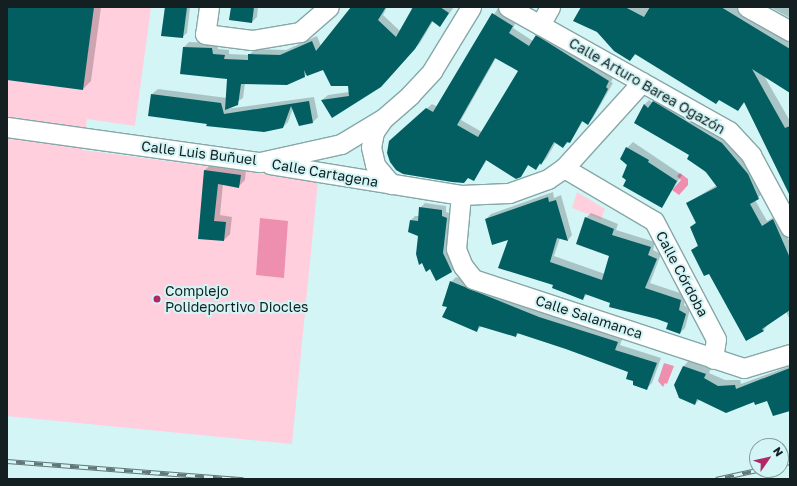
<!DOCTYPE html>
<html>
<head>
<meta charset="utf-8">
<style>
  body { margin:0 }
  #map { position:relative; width:797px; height:486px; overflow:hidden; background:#d3f5f6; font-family:"Golos Text",sans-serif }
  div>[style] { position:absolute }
  .green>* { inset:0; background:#ffcfdd }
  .water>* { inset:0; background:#ef8fb0 }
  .shadow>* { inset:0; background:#0003 }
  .building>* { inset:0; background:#035e61 }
  .roads { filter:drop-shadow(1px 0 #87a7a8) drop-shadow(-1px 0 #87a7a8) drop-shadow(0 1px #87a7a8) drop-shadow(0 -1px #87a7a8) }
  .minor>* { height:19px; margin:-9.5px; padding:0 9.5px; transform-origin:9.5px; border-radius:9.5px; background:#fff }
  .rail>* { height:4.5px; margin-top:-2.25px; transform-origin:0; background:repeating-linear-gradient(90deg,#d3f5f6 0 9px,#617677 0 18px); box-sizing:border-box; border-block:1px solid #617677 }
  .dots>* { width:11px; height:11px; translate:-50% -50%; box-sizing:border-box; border:2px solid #d3f5f6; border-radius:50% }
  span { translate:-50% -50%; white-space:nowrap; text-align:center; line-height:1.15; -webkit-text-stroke:4px #d3f5f6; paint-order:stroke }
  .street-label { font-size:14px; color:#131f20 }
  .poi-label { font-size:14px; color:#131f20 }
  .left { translate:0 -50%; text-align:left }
  .frame { position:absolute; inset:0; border:8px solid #131f20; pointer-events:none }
  .north { position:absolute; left:749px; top:438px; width:40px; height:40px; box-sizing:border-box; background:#d3f5f6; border:1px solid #869fa0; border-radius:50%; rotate:56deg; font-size:11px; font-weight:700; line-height:16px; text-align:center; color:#131f20 }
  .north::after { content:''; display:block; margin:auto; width:14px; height:18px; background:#b22867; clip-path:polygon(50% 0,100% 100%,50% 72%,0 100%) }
</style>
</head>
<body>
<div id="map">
  <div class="green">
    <i style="clip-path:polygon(7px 7px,151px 7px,135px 126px,87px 119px,82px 150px,318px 181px,292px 444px,7px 416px)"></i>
    <i style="clip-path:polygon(577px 192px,605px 209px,601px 219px,572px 208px)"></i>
  </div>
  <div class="water">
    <i style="clip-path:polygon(680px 173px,688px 179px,688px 185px,679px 195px,672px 190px,681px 180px,677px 176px)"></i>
    <i style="clip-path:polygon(260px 218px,288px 221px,284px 278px,256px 275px)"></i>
    <i style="clip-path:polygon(664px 363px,674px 366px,667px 384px,665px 383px,663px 387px,658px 381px)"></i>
  </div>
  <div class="shadow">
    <i style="clip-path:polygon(7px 7px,101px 7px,91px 81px,83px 89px,7px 79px)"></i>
    <i style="clip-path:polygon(165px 7px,190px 7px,187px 33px,182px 37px,162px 35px)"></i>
    <i style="clip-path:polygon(231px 7px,258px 7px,257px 17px,252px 22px)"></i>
    <i style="clip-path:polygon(353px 7px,387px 7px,383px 15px,400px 31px,413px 10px,410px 7px,454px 7px,440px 26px,433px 21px,420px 43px,386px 81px,332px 116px,322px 100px,328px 95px,349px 92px,349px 85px,323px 68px,304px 76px,245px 83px,243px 98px,226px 109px,314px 97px,318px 117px,313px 122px,293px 108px,288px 122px,283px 127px,208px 123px,152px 94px,158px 89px,227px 98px,228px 78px,181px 73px,184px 47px,189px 42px,217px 43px,218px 49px,229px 50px,229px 54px,249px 55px,255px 49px,286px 50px,317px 36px,321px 46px)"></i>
    <i style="clip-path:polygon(582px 7px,735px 7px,790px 41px,790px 91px,763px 74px,790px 121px,790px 193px,745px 102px,738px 110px,636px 54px,630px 60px)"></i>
    <i style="clip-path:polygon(770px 7px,790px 7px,790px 18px)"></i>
    <i style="clip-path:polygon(evenodd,498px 8px,517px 20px,513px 28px,533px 41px,541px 31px,614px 75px,611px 82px,613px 83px,593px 118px,588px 123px,583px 121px,574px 136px,563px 147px,556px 142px,546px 159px,536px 168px,529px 164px,521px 176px,487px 160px,474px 180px,396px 136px,432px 104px,438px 107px,498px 8px,496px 58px,519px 71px,482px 132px,461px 120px,496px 58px)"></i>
    <i style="clip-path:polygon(659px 96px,727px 138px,752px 169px,763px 193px,755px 200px,767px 221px,778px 215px,790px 243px,790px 320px,786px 312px,768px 324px,764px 330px,746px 339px,710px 273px,692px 250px,698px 245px,692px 227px,696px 222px,687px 203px,717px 185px,644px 105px,649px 100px,653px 103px)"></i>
    <i style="clip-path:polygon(633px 142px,682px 175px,662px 206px,628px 179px,627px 148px)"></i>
    <i style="clip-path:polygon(211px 164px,246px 169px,245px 180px,239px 186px,223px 184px,220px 215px,232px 217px,230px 234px,224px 240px,200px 238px,205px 170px)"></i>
    <i style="clip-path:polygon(553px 192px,554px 198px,561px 195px,572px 235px,568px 240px,560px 238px,554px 256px,605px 274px,610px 255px,586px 218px,591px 213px,618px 224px,616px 230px,655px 242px,653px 250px,661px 254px,650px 283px,686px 295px,684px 305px,690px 309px,685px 328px,680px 333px,669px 322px,588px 294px,582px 299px,554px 284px,510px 238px,486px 219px,491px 214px)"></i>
    <i style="clip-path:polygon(425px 203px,446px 206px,446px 212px,451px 214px,447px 248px,456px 267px,451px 272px,420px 235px,411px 220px,415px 216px,419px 216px,420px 208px)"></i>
    <i style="clip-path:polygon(456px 277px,545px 312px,623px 337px,620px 345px,661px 358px,652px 383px,647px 388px,634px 381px,629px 371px,519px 333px,516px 336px,482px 326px,477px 330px,448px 307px,451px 282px)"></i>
    <i style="clip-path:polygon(689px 360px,711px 368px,709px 373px,725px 380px,740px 380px,741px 384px,790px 366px,790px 410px,768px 400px,700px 399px,695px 404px,675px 385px,684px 366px)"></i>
  </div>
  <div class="building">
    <i style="clip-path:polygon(7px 7px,94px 7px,83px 90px,7px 80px)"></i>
    <i style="clip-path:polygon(165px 7px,187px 7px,183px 38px,161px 36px)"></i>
    <i style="clip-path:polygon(231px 7px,254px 7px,252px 23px,229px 20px)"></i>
    <i style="clip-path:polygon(351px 7px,386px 7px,378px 20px,396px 37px,413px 7px,440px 7px,449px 13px,440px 27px,432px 21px,415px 49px,381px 87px,332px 118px,321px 100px,349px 96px,348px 86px,331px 86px,323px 70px,307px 76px,304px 70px,305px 77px,287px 85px,241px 84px,238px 105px,225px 110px,227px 79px,180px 74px,183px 47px,212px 48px,213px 54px,225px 55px,224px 59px,248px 60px,248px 54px,280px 55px,312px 41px,316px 51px)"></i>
    <i style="clip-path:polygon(581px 7px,625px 7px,644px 17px,650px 7px,721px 7px,790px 49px,790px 93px,752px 69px,785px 128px,790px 126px,790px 196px,744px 102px,738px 111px,719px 100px,716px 104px,635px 54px,630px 61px,614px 51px,597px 32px,573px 21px)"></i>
    <i style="clip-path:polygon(evenodd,492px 13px,513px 26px,509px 33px,529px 46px,536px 35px,609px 81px,606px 87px,608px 89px,600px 104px,588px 125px,582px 121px,570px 143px,567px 142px,563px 148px,554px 142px,541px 165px,540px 163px,536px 170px,528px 165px,521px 177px,516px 179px,486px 160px,474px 181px,468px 178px,464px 183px,452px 182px,403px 174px,396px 170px,390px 162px,387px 153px,389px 141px,426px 108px,433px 112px,492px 13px,495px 58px,518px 71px,478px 137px,457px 125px,495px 58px)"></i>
    <i style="clip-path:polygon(151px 94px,221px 103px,224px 114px,309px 101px,313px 123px,299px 126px,291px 106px,283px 128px,264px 132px,206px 126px,207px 124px,148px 116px)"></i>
    <i style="clip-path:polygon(653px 101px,722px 143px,748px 174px,759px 199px,750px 204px,762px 226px,773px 219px,790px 258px,790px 310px,762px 329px,764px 331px,746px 341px,709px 274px,704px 276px,691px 250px,698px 246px,690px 227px,696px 223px,686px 203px,717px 187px,706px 172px,687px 159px,689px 155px,634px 123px,644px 104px,648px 108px)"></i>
    <i style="clip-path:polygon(626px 147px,649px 160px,648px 162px,677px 181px,662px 208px,623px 186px,626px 180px,622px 177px,627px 165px,620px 159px)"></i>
    <i style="clip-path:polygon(204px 170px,241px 175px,239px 188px,218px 184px,214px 221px,226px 222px,224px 241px,198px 239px)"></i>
    <i style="clip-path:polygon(548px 197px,549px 202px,556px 200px,568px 241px,557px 238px,550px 262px,602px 280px,609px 256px,576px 244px,585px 217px,614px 229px,612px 235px,651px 247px,648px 255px,657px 259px,645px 288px,681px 300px,679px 310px,686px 314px,680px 334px,666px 329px,668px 323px,657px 319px,609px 307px,610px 303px,585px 294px,583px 300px,552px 288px,553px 285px,498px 268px,508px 240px,492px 245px,485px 219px)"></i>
    <i style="clip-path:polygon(419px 207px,442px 210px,442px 216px,447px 218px,443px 253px,452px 272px,436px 281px,430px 269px,426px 272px,422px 263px,419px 265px,416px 254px,418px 236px,408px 232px,410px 220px,418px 221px)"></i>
    <i style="clip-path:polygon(450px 281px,539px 317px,618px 342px,615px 350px,657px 363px,647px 390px,633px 385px,633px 381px,626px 379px,628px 372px,566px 349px,517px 333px,516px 337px,479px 326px,477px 332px,442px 317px,447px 307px,442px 306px)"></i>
    <i style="clip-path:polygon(683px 366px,706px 374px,704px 378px,718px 386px,735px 385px,736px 389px,790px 368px,790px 411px,773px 416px,767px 401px,755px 405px,754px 402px,726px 413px,697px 399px,695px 405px,679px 398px,674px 385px)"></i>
  </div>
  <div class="roads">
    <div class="minor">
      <i style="left:209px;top:7px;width:27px;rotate:98deg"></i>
      <i style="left:205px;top:34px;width:47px;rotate:7.3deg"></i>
      <i style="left:252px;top:40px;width:49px;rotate:-9.5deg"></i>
      <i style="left:300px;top:32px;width:38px;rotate:-41deg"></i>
      <i style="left:508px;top:7px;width:253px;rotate:29.3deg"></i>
      <i style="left:729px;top:131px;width:33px;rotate:47deg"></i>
      <i style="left:751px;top:155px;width:82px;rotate:61.6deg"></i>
      <i style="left:747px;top:7px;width:49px;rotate:29.2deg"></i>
      <i style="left:540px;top:25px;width:21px;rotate:-61deg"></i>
      <i style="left:383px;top:119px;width:16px;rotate:125deg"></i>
      <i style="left:374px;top:132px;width:15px;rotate:101deg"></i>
      <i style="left:371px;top:147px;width:18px;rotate:77deg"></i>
      <i style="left:375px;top:165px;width:25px;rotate:50deg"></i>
      <i style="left:7px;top:127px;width:255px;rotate:7.9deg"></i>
      <i style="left:260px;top:162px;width:83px;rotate:-12.5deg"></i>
      <i style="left:341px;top:144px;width:50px;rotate:-31.2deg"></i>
      <i style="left:384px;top:118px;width:35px;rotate:-41deg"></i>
      <i style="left:410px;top:95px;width:33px;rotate:-47deg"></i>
      <i style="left:432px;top:71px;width:75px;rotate:-58.6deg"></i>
      <i style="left:270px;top:164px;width:193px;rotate:9.2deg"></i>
      <i style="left:461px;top:195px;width:48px;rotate:-2.4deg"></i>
      <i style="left:509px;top:193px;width:41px;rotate:-19.7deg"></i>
      <i style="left:548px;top:179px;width:19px;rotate:-35deg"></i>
      <i style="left:564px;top:168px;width:116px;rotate:-47.8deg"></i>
      <i style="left:564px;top:168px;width:104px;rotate:30.5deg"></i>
      <i style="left:654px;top:221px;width:133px;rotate:62.3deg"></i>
      <i style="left:716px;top:339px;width:20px;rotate:99deg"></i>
      <i style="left:461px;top:195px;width:54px;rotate:95.3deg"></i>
      <i style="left:456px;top:249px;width:18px;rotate:68deg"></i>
      <i style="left:463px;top:266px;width:16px;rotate:52deg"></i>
      <i style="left:473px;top:279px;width:285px;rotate:18.2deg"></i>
      <i style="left:744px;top:368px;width:48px;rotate:-16.9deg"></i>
    </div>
  </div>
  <div class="rail">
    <i style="left:7px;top:461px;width:237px;rotate:4.4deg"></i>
    <i style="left:781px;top:464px;width:9px;rotate:-13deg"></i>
    <i style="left:716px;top:479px;width:42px;rotate:-12.4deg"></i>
  </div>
  <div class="dots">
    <i style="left:157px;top:299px;background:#b22867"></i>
  </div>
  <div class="street-label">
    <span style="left:647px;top:86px;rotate:30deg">Calle Arturo Barea Ogazón</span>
    <span style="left:199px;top:153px;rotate:7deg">Calle Luis Buñuel</span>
    <span style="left:325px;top:173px;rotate:10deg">Calle Cartagena</span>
    <span style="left:682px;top:274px;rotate:62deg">Calle Córdoba</span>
    <span style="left:589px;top:317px;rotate:18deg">Calle Salamanca</span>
  </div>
  <div class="poi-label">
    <span class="left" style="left:165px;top:299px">Complejo<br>Polideportivo Diocles</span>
  </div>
  <div class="frame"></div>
  <div class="north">N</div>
</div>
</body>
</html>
